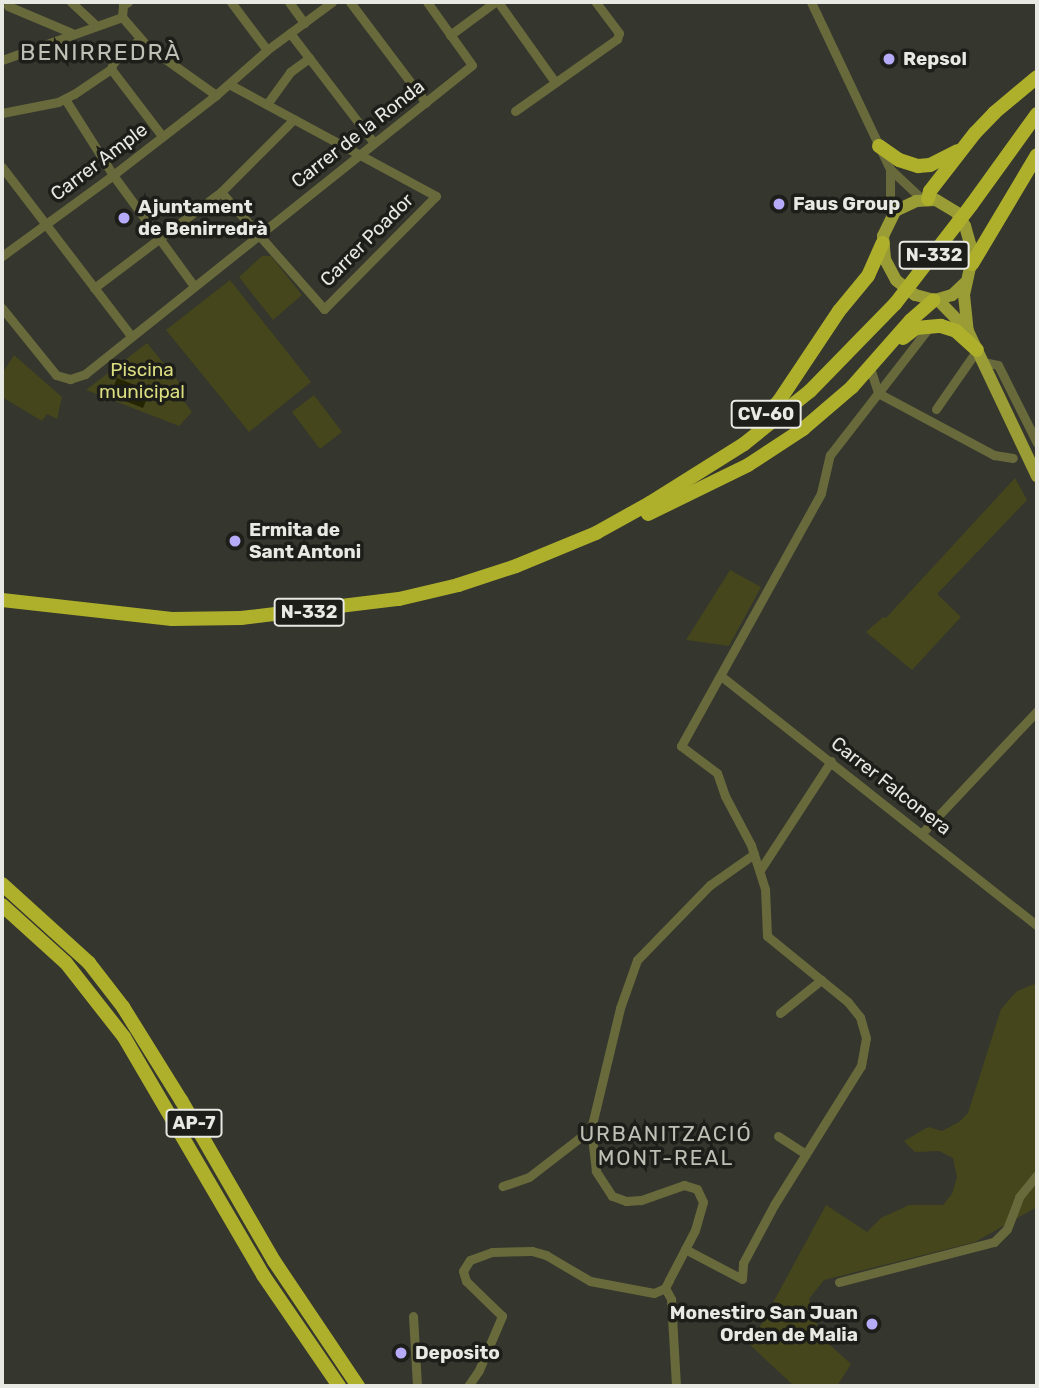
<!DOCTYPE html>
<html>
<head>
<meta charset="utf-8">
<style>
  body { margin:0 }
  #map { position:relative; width:1039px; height:1388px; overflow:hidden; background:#35362d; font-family:Rubik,sans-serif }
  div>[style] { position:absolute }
  .green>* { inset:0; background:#45461c }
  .water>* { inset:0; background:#252503 }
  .minor>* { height:9px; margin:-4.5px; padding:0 4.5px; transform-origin:4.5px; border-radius:4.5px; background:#686a3c }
  .major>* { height:12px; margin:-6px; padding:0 6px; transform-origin:6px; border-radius:6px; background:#9a9c35 }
  .highway>* { height:14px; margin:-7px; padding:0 7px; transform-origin:7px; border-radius:7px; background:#aeb02c }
  .highway-bridge>* { height:14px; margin:-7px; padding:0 7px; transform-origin:7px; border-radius:7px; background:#aeb02c }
  .dots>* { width:19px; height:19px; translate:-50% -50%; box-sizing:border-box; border:4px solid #1d1d19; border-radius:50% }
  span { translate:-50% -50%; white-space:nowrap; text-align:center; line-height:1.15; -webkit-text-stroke:7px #1d1d19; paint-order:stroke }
  .shield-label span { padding:2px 5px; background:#1d1d19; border:2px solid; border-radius:5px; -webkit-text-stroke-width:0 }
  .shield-label { font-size:18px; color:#e9e9e4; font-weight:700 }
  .poi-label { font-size:19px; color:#e9e9e4; font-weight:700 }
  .left { translate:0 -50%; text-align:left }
  .right { translate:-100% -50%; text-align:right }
  .street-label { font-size:19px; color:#e9e9e4 }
  .park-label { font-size:19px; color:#dadd80 }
  .neighbourhood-label { font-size:21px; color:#bfc0b5; letter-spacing:2px }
  .quarter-label { font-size:23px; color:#bfc0b5; letter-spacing:2px }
  .frame { position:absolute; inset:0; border:4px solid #e9e9e4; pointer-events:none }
</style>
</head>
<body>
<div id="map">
  <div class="green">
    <i style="clip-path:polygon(262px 256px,271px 256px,302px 295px,273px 320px,239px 277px)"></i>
    <i style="clip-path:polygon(230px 280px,311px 382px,249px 432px,166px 330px)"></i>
    <i style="clip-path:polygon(147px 343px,186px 391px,180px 396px,192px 412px,179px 426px,86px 390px)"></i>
    <i style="clip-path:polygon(14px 355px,62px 397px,57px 419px,47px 414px,42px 421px,2px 397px,2px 374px)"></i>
    <i style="clip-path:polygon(314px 395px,342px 432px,320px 449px,292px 412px)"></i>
    <i style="clip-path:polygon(1015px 478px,1027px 500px,937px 594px,961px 617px,912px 670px,866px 632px,883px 617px,886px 618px)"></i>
    <i style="clip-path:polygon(730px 570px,761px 587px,729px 646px,686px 640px)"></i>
    <i style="clip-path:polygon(1037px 983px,1037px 1207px,975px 1242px,824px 1280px,809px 1299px,821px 1337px,851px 1364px,837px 1386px,794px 1386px,750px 1345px,826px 1205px,867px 1232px,881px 1218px,909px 1205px,943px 1205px,952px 1194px,957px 1177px,953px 1158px,939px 1151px,915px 1152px,904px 1141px,928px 1127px,942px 1131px,959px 1122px,968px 1113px,1001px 1009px,1017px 991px)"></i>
  </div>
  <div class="water">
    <i style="clip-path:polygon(117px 378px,150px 391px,143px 408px,110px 395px)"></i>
  </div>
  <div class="minor">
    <i style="left:71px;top:2px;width:34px;rotate:43deg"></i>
    <i style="left:231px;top:2px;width:60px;rotate:53.1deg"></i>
    <i style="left:289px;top:2px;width:26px;rotate:54deg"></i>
    <i style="left:350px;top:2px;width:126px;rotate:53deg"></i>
    <i style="left:498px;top:2px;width:98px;rotate:54.5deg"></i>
    <i style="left:811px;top:2px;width:185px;rotate:64.7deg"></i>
    <i style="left:890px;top:169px;width:44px;rotate:43.2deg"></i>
    <i style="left:8px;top:6px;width:69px;rotate:22.9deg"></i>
    <i style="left:122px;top:17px;width:12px;rotate:-85deg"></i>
    <i style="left:123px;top:5px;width:6px;rotate:-31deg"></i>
    <i style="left:290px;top:33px;width:138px;rotate:52.6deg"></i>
    <i style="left:450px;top:35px;width:56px;rotate:-36.3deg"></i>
    <i style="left:2px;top:60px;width:127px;rotate:-19.7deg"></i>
    <i style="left:122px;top:17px;width:38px;rotate:49deg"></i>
    <i style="left:147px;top:46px;width:85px;rotate:35.4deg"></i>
    <i style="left:111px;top:69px;width:84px;rotate:52.7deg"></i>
    <i style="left:65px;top:99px;width:90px;rotate:57.7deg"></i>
    <i style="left:113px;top:175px;width:137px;rotate:53.9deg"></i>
    <i style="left:267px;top:104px;width:39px;rotate:-54deg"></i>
    <i style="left:290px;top:72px;width:24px;rotate:-36deg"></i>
    <i style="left:515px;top:111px;width:125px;rotate:-35.2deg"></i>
    <i style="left:617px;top:39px;width:6px;rotate:-72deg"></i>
    <i style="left:619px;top:33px;width:39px;rotate:-127deg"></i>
    <i style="left:2px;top:113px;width:57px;rotate:-11.1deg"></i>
    <i style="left:58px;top:102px;width:18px;rotate:-27deg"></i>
    <i style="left:74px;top:94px;width:45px;rotate:-34deg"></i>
    <i style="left:111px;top:69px;width:6px;rotate:-72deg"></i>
    <i style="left:113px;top:63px;width:36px;rotate:-42deg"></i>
    <i style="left:2px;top:167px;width:213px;rotate:52.6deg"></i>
    <i style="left:890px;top:169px;width:47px;rotate:90deg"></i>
    <i style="left:221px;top:192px;width:156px;rotate:48.6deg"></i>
    <i style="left:324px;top:309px;width:159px;rotate:-45.3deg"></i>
    <i style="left:436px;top:196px;width:235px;rotate:-151.6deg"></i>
    <i style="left:2px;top:256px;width:137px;rotate:-36.1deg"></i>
    <i style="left:113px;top:175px;width:130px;rotate:-37.8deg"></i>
    <i style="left:216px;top:95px;width:68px;rotate:-41.4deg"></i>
    <i style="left:267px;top:50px;width:81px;rotate:-36.4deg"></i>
    <i style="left:94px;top:288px;width:159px;rotate:-37.1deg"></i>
    <i style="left:221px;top:192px;width:103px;rotate:-45deg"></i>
    <i style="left:2px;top:308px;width:86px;rotate:51.1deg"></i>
    <i style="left:56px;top:375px;width:15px;rotate:16deg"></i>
    <i style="left:70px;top:379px;width:16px;rotate:-18deg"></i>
    <i style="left:85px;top:374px;width:495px;rotate:-38.6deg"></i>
    <i style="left:472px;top:65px;width:77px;rotate:-125.5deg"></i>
    <i style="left:983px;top:362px;width:15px;rotate:11deg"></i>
    <i style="left:998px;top:365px;width:87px;rotate:63.4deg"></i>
    <i style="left:870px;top:368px;width:26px;rotate:72deg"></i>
    <i style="left:878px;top:393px;width:132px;rotate:28.1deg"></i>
    <i style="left:994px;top:455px;width:19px;rotate:9deg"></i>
    <i style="left:936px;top:409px;width:72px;rotate:-55.2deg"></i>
    <i style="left:721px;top:676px;width:403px;rotate:38.3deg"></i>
    <i style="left:922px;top:833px;width:168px;rotate:-46.7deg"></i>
    <i style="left:760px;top:870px;width:130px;rotate:-56.9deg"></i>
    <i style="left:780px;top:1013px;width:53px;rotate:-38.8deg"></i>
    <i style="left:591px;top:1129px;width:124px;rotate:-76.5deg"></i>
    <i style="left:620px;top:1008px;width:51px;rotate:-70.5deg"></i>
    <i style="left:637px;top:960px;width:105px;rotate:-45.8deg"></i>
    <i style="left:710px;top:885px;width:54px;rotate:-35.2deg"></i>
    <i style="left:778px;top:1136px;width:33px;rotate:33deg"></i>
    <i style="left:685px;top:1249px;width:64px;rotate:27.8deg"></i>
    <i style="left:742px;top:1279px;width:16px;rotate:-86deg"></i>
    <i style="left:743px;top:1263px;width:66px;rotate:-61.9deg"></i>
    <i style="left:774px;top:1205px;width:164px;rotate:-58deg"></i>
    <i style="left:861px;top:1066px;width:28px;rotate:-80deg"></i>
    <i style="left:866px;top:1038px;width:22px;rotate:-106deg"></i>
    <i style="left:860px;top:1017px;width:19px;rotate:-129deg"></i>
    <i style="left:848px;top:1002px;width:104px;rotate:-140.8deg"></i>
    <i style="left:767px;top:936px;width:47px;rotate:-92.4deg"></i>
    <i style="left:765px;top:889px;width:46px;rotate:-107.7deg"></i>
    <i style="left:751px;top:845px;width:55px;rotate:-118deg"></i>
    <i style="left:725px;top:796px;width:24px;rotate:-109deg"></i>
    <i style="left:717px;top:773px;width:45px;rotate:-143.1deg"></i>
    <i style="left:681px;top:746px;width:289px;rotate:-61deg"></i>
    <i style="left:821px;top:493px;width:39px;rotate:-77deg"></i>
    <i style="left:830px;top:455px;width:158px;rotate:-52.2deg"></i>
    <i style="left:839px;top:1282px;width:160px;rotate:-14.5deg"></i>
    <i style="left:994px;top:1242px;width:18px;rotate:-45deg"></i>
    <i style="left:1007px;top:1229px;width:34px;rotate:-69deg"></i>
    <i style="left:1019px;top:1197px;width:28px;rotate:-51deg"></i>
    <i style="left:665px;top:1288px;width:13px;rotate:61deg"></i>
    <i style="left:671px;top:1299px;width:87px;rotate:86.7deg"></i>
    <i style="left:413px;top:1316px;width:70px;rotate:86.7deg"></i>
    <i style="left:468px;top:1386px;width:19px;rotate:-55deg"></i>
    <i style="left:479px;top:1370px;width:59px;rotate:-66.9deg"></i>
    <i style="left:502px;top:1316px;width:50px;rotate:-135.8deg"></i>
    <i style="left:466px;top:1281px;width:10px;rotate:-107deg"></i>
    <i style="left:463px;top:1271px;width:13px;rotate:-58deg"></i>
    <i style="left:470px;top:1260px;width:23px;rotate:-20deg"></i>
    <i style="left:492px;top:1252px;width:40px;rotate:-1.4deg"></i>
    <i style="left:532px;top:1251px;width:15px;rotate:16deg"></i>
    <i style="left:546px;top:1255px;width:51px;rotate:30.6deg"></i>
    <i style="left:590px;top:1281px;width:65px;rotate:10.6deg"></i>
    <i style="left:654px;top:1293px;width:12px;rotate:-24deg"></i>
    <i style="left:665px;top:1288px;width:9px;rotate:-63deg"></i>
    <i style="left:669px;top:1280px;width:56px;rotate:-62.5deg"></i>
    <i style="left:695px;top:1230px;width:29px;rotate:-74deg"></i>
    <i style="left:703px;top:1202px;width:14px;rotate:-115deg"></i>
    <i style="left:697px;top:1189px;width:14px;rotate:-163deg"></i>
    <i style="left:684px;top:1185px;width:46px;rotate:160.8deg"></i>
    <i style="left:641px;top:1200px;width:15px;rotate:176deg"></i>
    <i style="left:626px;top:1201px;width:15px;rotate:-160deg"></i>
    <i style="left:612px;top:1196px;width:30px;rotate:-123deg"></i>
    <i style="left:596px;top:1171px;width:42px;rotate:-96.8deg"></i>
    <i style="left:591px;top:1129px;width:78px;rotate:142.3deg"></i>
    <i style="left:529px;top:1177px;width:28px;rotate:161deg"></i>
  </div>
  <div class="major">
    <i style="left:965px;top:283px;width:18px;rotate:137deg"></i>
    <i style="left:952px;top:295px;width:19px;rotate:164deg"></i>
    <i style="left:934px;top:300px;width:20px;rotate:-165deg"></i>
    <i style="left:915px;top:295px;width:24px;rotate:-142deg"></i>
    <i style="left:896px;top:280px;width:24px;rotate:-118deg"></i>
    <i style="left:885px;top:259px;width:23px;rotate:-95deg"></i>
    <i style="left:883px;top:236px;width:28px;rotate:-64deg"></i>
    <i style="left:895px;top:211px;width:23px;rotate:-25deg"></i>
    <i style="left:916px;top:201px;width:20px;rotate:-3deg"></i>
    <i style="left:936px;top:200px;width:23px;rotate:31deg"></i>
    <i style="left:956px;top:212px;width:17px;rotate:57deg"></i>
    <i style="left:965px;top:226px;width:29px;rotate:74deg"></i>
    <i style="left:973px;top:254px;width:42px;rotate:102.4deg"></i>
    <i style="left:964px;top:295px;width:36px;rotate:84deg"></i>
    <i style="left:938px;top:300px;width:43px;rotate:45.9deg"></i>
    <i style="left:968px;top:331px;width:161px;rotate:64.6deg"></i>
  </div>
  <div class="highway">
    <i style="left:879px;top:146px;width:24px;rotate:35deg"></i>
    <i style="left:899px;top:160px;width:20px;rotate:18deg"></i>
    <i style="left:918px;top:166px;width:12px;rotate:-5deg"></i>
    <i style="left:930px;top:165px;width:30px;rotate:-27deg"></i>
    <i style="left:928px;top:199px;width:8px;rotate:-76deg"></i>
    <i style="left:930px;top:191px;width:73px;rotate:-52.2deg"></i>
    <i style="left:975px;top:133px;width:28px;rotate:-46deg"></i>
    <i style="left:994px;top:113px;width:56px;rotate:-39.9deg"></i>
    <i style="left:972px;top:204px;width:111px;rotate:-54.2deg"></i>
    <i style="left:972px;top:264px;width:127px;rotate:-59.2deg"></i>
    <i style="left:903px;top:338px;width:16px;rotate:-38deg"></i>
    <i style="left:916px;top:328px;width:25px;rotate:-5deg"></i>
    <i style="left:941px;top:326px;width:16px;rotate:18deg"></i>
    <i style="left:956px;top:331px;width:28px;rotate:42deg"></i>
    <i style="left:756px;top:424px;width:33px;rotate:-45deg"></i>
    <i style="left:779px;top:401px;width:108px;rotate:-56.3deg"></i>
    <i style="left:839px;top:311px;width:45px;rotate:-50.4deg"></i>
    <i style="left:868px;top:276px;width:36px;rotate:-66deg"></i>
    <i style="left:648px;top:514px;width:111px;rotate:-26.1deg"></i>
    <i style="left:748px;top:465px;width:66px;rotate:-33.2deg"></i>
    <i style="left:803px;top:429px;width:65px;rotate:-40.6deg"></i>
    <i style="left:852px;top:387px;width:89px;rotate:-48.6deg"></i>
    <i style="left:911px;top:320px;width:30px;rotate:-41deg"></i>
    <i style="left:2px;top:600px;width:171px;rotate:6.4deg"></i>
    <i style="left:172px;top:619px;width:69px;rotate:-0.8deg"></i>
    <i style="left:241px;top:618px;width:159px;rotate:-6.9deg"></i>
    <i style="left:399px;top:599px;width:61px;rotate:-13.3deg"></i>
    <i style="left:458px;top:585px;width:61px;rotate:-18.1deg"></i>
    <i style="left:516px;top:566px;width:87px;rotate:-22.4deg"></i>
    <i style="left:596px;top:533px;width:62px;rotate:-29.1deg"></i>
    <i style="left:650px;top:503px;width:111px;rotate:-32.1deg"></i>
    <i style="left:744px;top:444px;width:85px;rotate:-38.8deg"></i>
    <i style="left:810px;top:391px;width:122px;rotate:-45.7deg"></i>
    <i style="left:2px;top:884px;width:118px;rotate:42.2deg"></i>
    <i style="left:89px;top:963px;width:56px;rotate:52.3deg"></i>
    <i style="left:123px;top:1007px;width:110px;rotate:58.1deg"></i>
    <i style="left:181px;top:1100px;width:186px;rotate:60deg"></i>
    <i style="left:274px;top:1261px;width:151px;rotate:56.1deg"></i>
    <i style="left:2px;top:905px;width:86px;rotate:42.2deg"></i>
    <i style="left:66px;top:963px;width:94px;rotate:51.9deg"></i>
    <i style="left:124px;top:1037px;width:276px;rotate:59.7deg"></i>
    <i style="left:263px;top:1275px;width:135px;rotate:55.6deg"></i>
  </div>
  <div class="highway-bridge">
    <i style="left:895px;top:304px;width:126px;rotate:-52.4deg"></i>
  </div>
  <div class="dots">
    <i style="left:889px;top:59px;background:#b6abf8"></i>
    <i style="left:779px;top:204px;background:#b6abf8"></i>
    <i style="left:124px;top:218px;background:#b6abf8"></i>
    <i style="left:235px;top:541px;background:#b6abf8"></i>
    <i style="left:872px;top:1324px;background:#b6abf8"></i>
    <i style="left:401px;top:1353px;background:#b6abf8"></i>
  </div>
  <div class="shield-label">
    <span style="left:934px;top:255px">N-332</span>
    <span style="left:766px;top:414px">CV-60</span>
    <span style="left:309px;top:612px">N-332</span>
    <span style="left:194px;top:1123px">AP-7</span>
  </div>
  <div class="poi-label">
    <span class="left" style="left:903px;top:59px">Repsol</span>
    <span class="left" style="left:793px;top:204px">Faus Group</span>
    <span class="left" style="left:138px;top:218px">Ajuntament<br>de Benirredrà</span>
    <span class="left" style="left:249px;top:541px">Ermita de<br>Sant Antoni</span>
    <span class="right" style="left:858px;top:1324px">Monestiro San Juan<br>Orden de Malia</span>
    <span class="left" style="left:415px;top:1353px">Deposito</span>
  </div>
  <div class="street-label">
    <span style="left:358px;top:134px;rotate:-38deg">Carrer de la Ronda</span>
    <span style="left:99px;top:162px;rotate:-37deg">Carrer Ample</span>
    <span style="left:367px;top:240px;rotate:-45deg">Carrer Poador</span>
    <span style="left:891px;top:786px;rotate:38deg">Carrer Falconera</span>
  </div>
  <div class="park-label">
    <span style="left:142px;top:381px">Piscina<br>municipal</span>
  </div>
  <div class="neighbourhood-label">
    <span style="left:666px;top:1146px">URBANITZACIÓ<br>MONT-REAL</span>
  </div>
  <div class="quarter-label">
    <span style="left:101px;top:52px">BENIRREDRÀ</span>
  </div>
  <div class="frame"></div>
</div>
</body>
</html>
